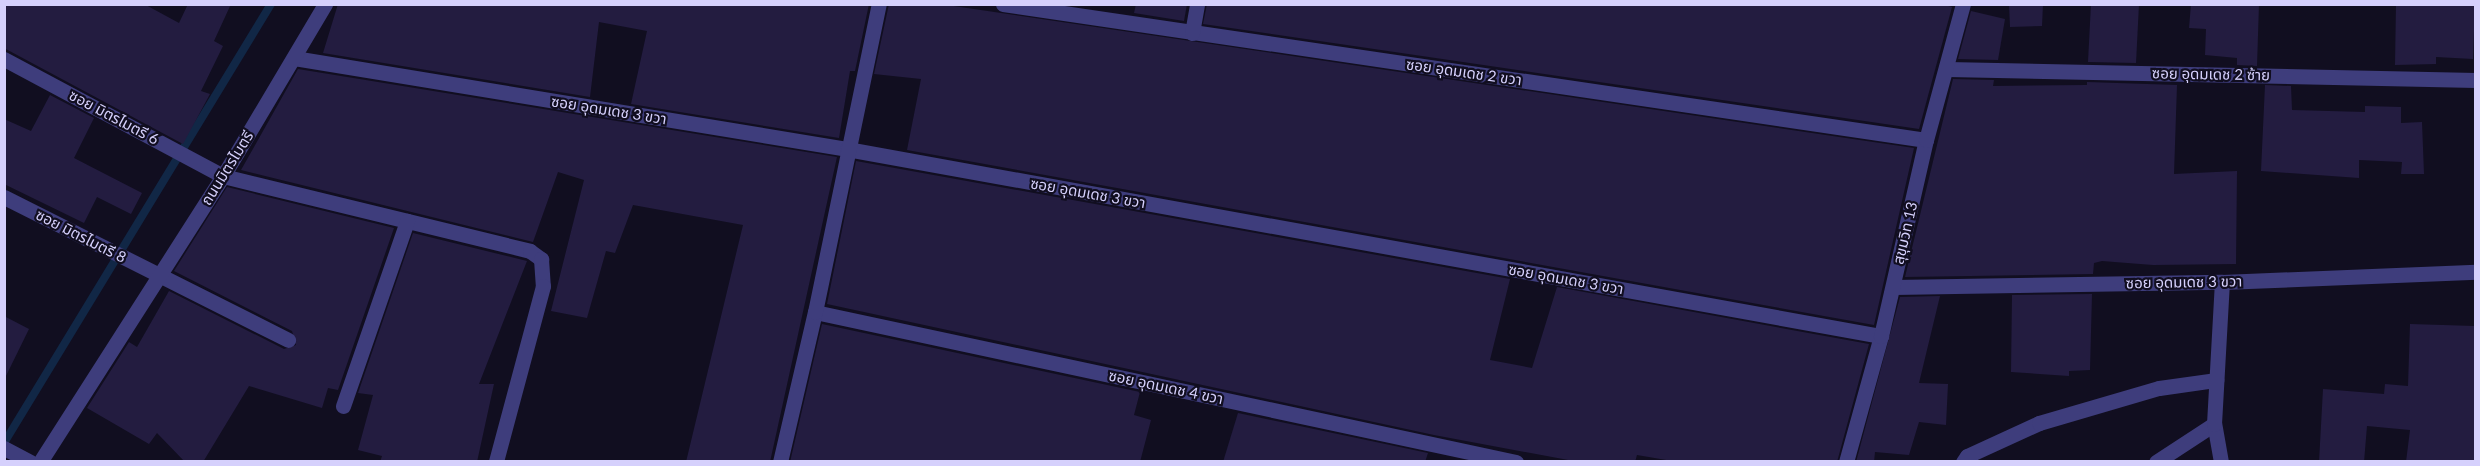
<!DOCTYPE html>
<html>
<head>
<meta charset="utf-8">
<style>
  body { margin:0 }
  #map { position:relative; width:2480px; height:466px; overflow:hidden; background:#110e20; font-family:Lato,"Noto Sans Thai",sans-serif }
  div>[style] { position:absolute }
  .stream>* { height:8px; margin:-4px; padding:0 4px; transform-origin:4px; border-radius:4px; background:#112746 }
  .building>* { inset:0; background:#231c40 }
  .minor>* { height:15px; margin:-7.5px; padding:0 7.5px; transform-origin:7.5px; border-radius:7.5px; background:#3e3d7c }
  span { translate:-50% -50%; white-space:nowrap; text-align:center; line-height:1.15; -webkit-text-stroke:4.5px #110e20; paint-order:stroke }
  .street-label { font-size:15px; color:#d5d0fc }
  .frame { position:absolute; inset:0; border:6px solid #d5d0fc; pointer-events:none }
</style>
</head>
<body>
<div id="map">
  <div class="stream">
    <i style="left:4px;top:443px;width:514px;rotate:-58.69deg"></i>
  </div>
  <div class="building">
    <i style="clip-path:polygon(4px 4px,144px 4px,179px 23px,188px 4px,231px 4px,214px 41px,223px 46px,201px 91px,210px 94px,183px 144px,4px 48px)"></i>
    <i style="clip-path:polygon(338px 4px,869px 4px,855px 71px,850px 71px,839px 138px,631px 104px,647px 31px,599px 22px,590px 97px,323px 53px)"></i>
    <i style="clip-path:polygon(889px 4px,940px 4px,1914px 148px,1874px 325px,907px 150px,921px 79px,874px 74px)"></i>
    <i style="clip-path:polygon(1136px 4px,1187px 4px,1184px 21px,1134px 13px)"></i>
    <i style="clip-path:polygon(1207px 4px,1941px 4px,1952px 7px,1919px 129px,1203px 24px)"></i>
    <i style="clip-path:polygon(2009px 4px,2043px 4px,2042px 26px,2010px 27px)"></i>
    <i style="clip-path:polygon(2091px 4px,2139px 4px,2136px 63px,2088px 62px)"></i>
    <i style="clip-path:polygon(2191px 4px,2259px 4px,2257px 66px,2237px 65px,2237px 58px,2205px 55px,2206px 29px,2189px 28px)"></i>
    <i style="clip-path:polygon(2396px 4px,2475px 4px,2473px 59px,2436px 57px,2436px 64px,2395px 65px)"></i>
    <i style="clip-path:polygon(1971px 11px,2005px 19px,1998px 60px,1958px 59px)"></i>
    <i style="clip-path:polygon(298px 69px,837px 157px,770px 462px,686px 462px,743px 225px,633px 205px,615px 253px,606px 251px,587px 318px,551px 311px,584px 180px,558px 172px,533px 242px,241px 170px)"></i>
    <i style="clip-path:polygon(1953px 79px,1994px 80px,1993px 86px,2087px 85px,2087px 82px,2177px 85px,2174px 174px,2237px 171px,2236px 264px,2153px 265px,2102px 261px,2094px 263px,2093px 274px,1905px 277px)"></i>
    <i style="clip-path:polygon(2265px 85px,2291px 86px,2292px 110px,2365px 112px,2365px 106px,2401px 107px,2401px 123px,2422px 122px,2424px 174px,2401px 174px,2402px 162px,2359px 160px,2359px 178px,2261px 171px)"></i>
    <i style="clip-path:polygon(50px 95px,94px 118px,74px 158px,142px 193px,131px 214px,97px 197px,84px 223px,4px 184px,4px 119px,31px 131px)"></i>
    <i style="clip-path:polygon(856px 161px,1510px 279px,1490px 360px,1532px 368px,1557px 287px,1869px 344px,1837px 462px,1678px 462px,1637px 455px,1635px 462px,1579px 462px,1434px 435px,827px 304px)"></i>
    <i style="clip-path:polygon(227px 187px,394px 228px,338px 390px,328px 388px,322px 408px,249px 386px,203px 462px,185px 462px,157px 433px,149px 444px,87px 408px,129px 342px,137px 347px,169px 291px,284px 349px,296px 345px,292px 331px,174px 271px)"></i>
    <i style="clip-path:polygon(413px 233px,527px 261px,479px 384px,494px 384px,477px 462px,380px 462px,382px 456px,358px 450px,373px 395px,358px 393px)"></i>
    <i style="clip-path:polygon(2092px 294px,2090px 370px,2069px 371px,2069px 376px,2011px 372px,2012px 295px)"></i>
    <i style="clip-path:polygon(1940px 296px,1919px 383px,1948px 384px,1946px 425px,1919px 422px,1909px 455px,1875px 452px,1874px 462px,1856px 462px,1900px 297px)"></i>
    <i style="clip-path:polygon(4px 316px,29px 329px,4px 380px)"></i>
    <i style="clip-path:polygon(822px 324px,1140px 392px,1134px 415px,1151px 420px,1140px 462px,790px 462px)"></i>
    <i style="clip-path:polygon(2410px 324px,2475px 326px,2475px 462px,2406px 462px,2410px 430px,2367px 426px,2364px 462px,2319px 462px,2323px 389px,2384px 394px,2385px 384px,2408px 386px)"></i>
    <i style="clip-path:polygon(1238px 413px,1428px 453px,1425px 462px,1223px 462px)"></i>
  </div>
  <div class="minor">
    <i style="left:1003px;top:4px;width:933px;rotate:8.38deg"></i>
    <i style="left:1192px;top:33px;width:29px;rotate:-80deg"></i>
    <i style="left:294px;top:58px;width:560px;rotate:9.34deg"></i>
    <i style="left:847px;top:149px;width:1051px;rotate:10.25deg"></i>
    <i style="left:4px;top:59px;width:248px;rotate:28.1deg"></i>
    <i style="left:223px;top:176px;width:316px;rotate:13.7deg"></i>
    <i style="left:530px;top:251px;width:14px;rotate:36deg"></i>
    <i style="left:541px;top:259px;width:27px;rotate:86deg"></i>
    <i style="left:543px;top:286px;width:182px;rotate:105deg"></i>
    <i style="left:1947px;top:69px;width:529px;rotate:1.19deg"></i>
    <i style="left:4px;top:197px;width:318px;rotate:26.7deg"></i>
    <i style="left:1893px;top:287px;width:329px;rotate:-0.9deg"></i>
    <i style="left:2222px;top:282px;width:254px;rotate:-2.3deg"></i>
    <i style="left:815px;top:312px;width:717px;rotate:12.08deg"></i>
    <i style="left:343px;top:406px;width:196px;rotate:-70.9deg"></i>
    <i style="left:4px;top:448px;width:30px;rotate:28deg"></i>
    <i style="left:40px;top:462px;width:340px;rotate:-57.4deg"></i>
    <i style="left:223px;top:176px;width:200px;rotate:-59.3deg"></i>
    <i style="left:780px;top:462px;width:154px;rotate:-76.9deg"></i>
    <i style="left:815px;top:312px;width:315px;rotate:-78.3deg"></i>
    <i style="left:1846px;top:462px;width:131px;rotate:-74.5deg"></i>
    <i style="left:1881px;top:336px;width:201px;rotate:-77.1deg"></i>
    <i style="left:1926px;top:140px;width:141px;rotate:-74.8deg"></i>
    <i style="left:1963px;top:462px;width:7px;rotate:-56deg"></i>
    <i style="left:1967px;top:456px;width:79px;rotate:-24.6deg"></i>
    <i style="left:2039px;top:423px;width:125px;rotate:-16.3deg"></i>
    <i style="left:2159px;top:388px;width:58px;rotate:-8deg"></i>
    <i style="left:2156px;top:462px;width:69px;rotate:-33.2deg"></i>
    <i style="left:2221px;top:462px;width:39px;rotate:-100deg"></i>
    <i style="left:2214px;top:424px;width:142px;rotate:-86.8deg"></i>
  </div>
  <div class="street-label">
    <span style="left:1464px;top:72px;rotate:8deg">ซอย อุดมเดช 2 ขวา</span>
    <span style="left:2211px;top:74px;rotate:1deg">ซอย อุดมเดช 2 ซ้าย</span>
    <span style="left:609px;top:110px;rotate:9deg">ซอย อุดมเดช 3 ขวา</span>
    <span style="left:114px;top:117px;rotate:28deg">ซอย มิตรไมตรี 6</span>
    <span style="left:227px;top:168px;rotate:-58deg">ถนนมิตรไมตรี</span>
    <span style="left:1088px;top:193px;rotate:10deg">ซอย อุดมเดช 3 ขวา</span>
    <span style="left:1905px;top:233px;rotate:-77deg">สุขุมวิท 13</span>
    <span style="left:81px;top:236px;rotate:27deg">ซอย มิตรไมตรี 8</span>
    <span style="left:1566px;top:279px;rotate:10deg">ซอย อุดมเดช 3 ขวา</span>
    <span style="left:2184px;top:282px;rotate:-1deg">ซอย อุดมเดช 3 ขวา</span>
    <span style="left:1166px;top:387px;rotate:12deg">ซอย อุดมเดช 4 ขวา</span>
  </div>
  <div class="frame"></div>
</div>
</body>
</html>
